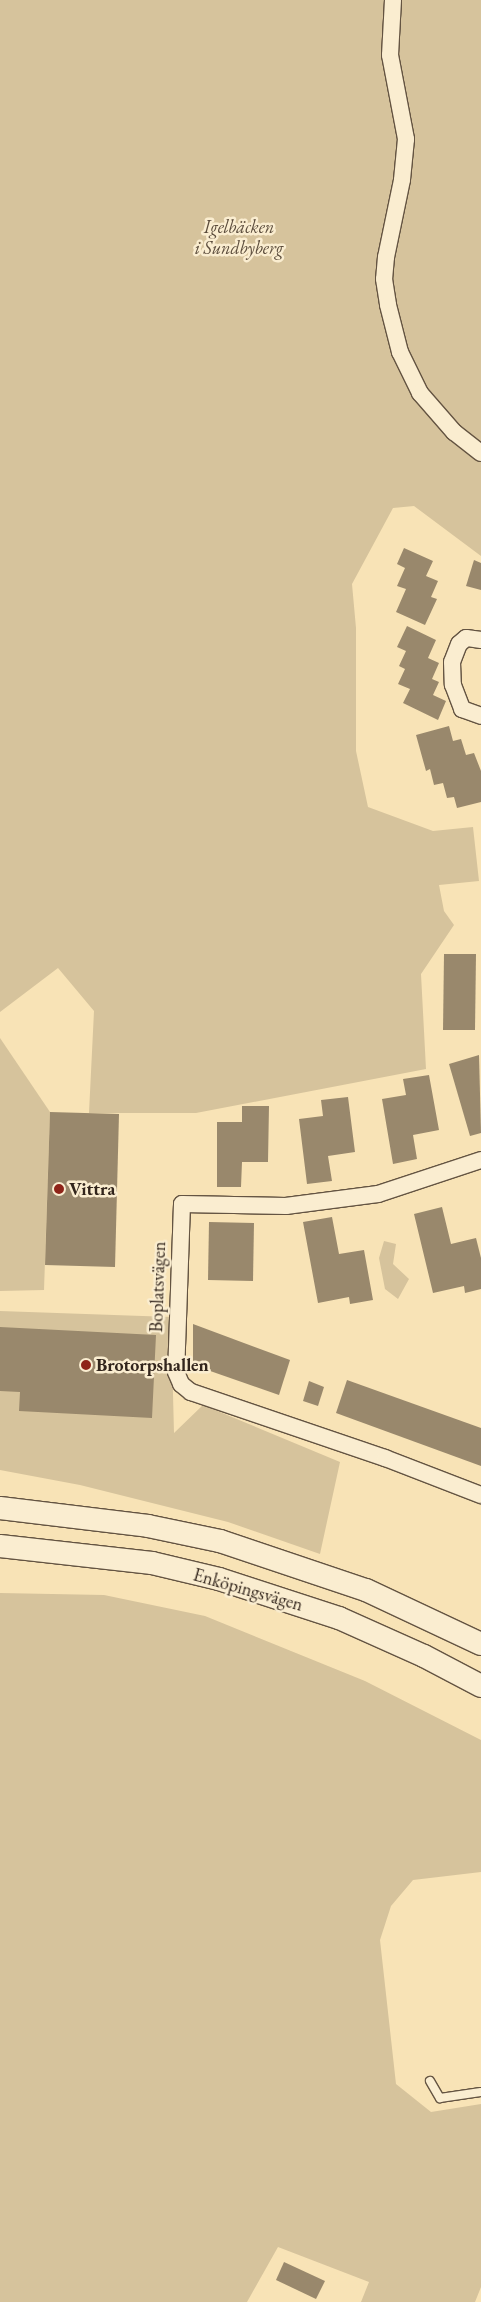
<!DOCTYPE html>
<html>
<head>
<meta charset="utf-8">
<style>
  body { margin:0 }
  #map { position:relative; width:481px; height:2302px; overflow:hidden; background:#f8e3b6; font-family:"EB Garamond",serif }
  div>[style] { position:absolute }
  .green>* { inset:0; background:#d6c39c }
  .building>* { inset:0; background:#99886c }
  .roads { filter:drop-shadow(1px 0 #645442) drop-shadow(-1px 0 #645442) drop-shadow(0 1px #645442) drop-shadow(0 -1px #645442) }
  .lane>* { height:8px; margin:-4px; padding:0 4px; transform-origin:4px; border-radius:4px; background:#faedd0 }
  .street>* { height:16px; margin:-8px; padding:0 8px; transform-origin:8px; border-radius:8px; background:#faedd0 }
  .secondary>* { height:22px; margin:-11px; padding:0 11px; transform-origin:11px; border-radius:11px; background:#faedd0 }
  .dots>* { width:14px; height:14px; translate:-50% -50%; box-sizing:border-box; border:2px solid #faedd0; border-radius:50% }
  span { translate:-50% -50%; white-space:nowrap; text-align:center; line-height:1.15; -webkit-text-stroke:5px #faedd0; paint-order:stroke }
  .park-label { font-size:18px; color:#5b4c3c; font-style:italic }
  .poi-label { font-size:18px; color:#32251c; font-weight:700 }
  .left { translate:0 -50%; text-align:left }
  .street-label { font-size:18px; color:#32251c }
</style>
</head>
<body>
<div id="map">
  <div class="green">
    <i style="clip-path:polygon(0 0,481px 0,481px 556px,414px 506px,393px 508px,352px 584px,356px 628px,356px 751px,368px 807px,433px 831px,473px 827px,479px 881px,439px 885px,444px 911px,454px 925px,421px 974px,426px 1069px,196px 1113px,89px 1113px,94px 1011px,58px 968px,0 1012px)"></i>
    <i style="clip-path:polygon(0 1038px,50px 1112px,44px 1290px,0 1291px)"></i>
    <i style="clip-path:polygon(384px 1241px,396px 1244px,393px 1264px,409px 1279px,398px 1299px,385px 1289px,379px 1258px)"></i>
    <i style="clip-path:polygon(0 1311px,171px 1317px,174px 1433px,203px 1405px,340px 1462px,320px 1554px,228px 1522px,80px 1485px,0 1470px)"></i>
    <i style="clip-path:polygon(0 1593px,104px 1595px,205px 1616px,365px 1681px,481px 1740px,481px 1872px,413px 1880px,391px 1906px,380px 1940px,396px 2084px,431px 2112px,481px 2104px,481px 2287px,475px 2302px,361px 2302px,369px 2282px,278px 2247px,247px 2302px,0 2302px)"></i>
  </div>
  <div class="building">
    <i style="clip-path:polygon(404px 548px,433px 561px,426px 576px,438px 581px,431px 597px,437px 599px,425px 625px,396px 612px,406px 589px,397px 586px,405px 568px,397px 564px)"></i>
    <i style="clip-path:polygon(474px 560px,481px 563px,481px 590px,466px 586px)"></i>
    <i style="clip-path:polygon(407px 626px,436px 640px,428px 658px,439px 663px,432px 679px,439px 682px,433px 695px,446px 701px,438px 720px,403px 703px,410px 689px,398px 684px,405px 669px,399px 666px,406px 651px,397px 647px)"></i>
    <i style="clip-path:polygon(449px 726px,453px 741px,461px 739px,466px 755px,474px 753px,481px 771px,481px 802px,457px 808px,454px 797px,447px 798px,443px 783px,434px 785px,430px 769px,426px 771px,416px 735px)"></i>
    <i style="clip-path:polygon(444px 954px,476px 954px,475px 1030px,443px 1030px)"></i>
    <i style="clip-path:polygon(479px 1055px,481px 1133px,470px 1136px,449px 1064px)"></i>
    <i style="clip-path:polygon(429px 1075px,439px 1130px,413px 1135px,417px 1159px,393px 1164px,382px 1099px,406px 1095px,403px 1079px)"></i>
    <i style="clip-path:polygon(348px 1097px,355px 1152px,328px 1156px,332px 1181px,307px 1184px,299px 1119px,323px 1116px,321px 1100px)"></i>
    <i style="clip-path:polygon(242px 1106px,269px 1106px,268px 1162px,242px 1162px,241px 1187px,217px 1187px,217px 1122px,242px 1122px)"></i>
    <i style="clip-path:polygon(50px 1112px,119px 1114px,115px 1267px,45px 1265px)"></i>
    <i style="clip-path:polygon(442px 1207px,451px 1244px,476px 1238px,481px 1258px,481px 1289px,465px 1293px,464px 1286px,433px 1293px,414px 1214px)"></i>
    <i style="clip-path:polygon(332px 1217px,339px 1254px,364px 1250px,373px 1300px,350px 1304px,349px 1297px,318px 1303px,303px 1222px)"></i>
    <i style="clip-path:polygon(209px 1222px,254px 1223px,253px 1281px,208px 1280px)"></i>
    <i style="clip-path:polygon(193px 1324px,290px 1360px,279px 1395px,193px 1365px)"></i>
    <i style="clip-path:polygon(0 1327px,156px 1335px,152px 1418px,19px 1411px,20px 1392px,0 1391px)"></i>
    <i style="clip-path:polygon(347px 1380px,481px 1428px,481px 1466px,336px 1413px)"></i>
    <i style="clip-path:polygon(309px 1381px,324px 1387px,318px 1406px,303px 1401px)"></i>
    <i style="clip-path:polygon(284px 2262px,325px 2281px,316px 2299px,276px 2280px)"></i>
  </div>
  <div class="roads">
    <div class="lane">
      <i style="left:430px;top:2081px;width:20px;rotate:60deg"></i>
      <i style="left:440px;top:2098px;width:41px;rotate:-8.3deg"></i>
    </div>
    <div class="street">
      <i style="left:393px;top:0;width:55px;rotate:93.1deg"></i>
      <i style="left:390px;top:55px;width:86px;rotate:79.2deg"></i>
      <i style="left:406px;top:139px;width:41px;rotate:95.6deg"></i>
      <i style="left:402px;top:180px;width:79px;rotate:101.7deg"></i>
      <i style="left:386px;top:257px;width:22px;rotate:95deg"></i>
      <i style="left:384px;top:279px;width:26px;rotate:81deg"></i>
      <i style="left:388px;top:305px;width:49px;rotate:75.7deg"></i>
      <i style="left:400px;top:352px;width:46px;rotate:64deg"></i>
      <i style="left:420px;top:393px;width:52px;rotate:48.9deg"></i>
      <i style="left:454px;top:432px;width:34px;rotate:38deg"></i>
      <i style="left:481px;top:640px;width:15px;rotate:-172deg"></i>
      <i style="left:466px;top:638px;width:9px;rotate:139deg"></i>
      <i style="left:459px;top:644px;width:19px;rotate:111deg"></i>
      <i style="left:452px;top:662px;width:23px;rotate:88deg"></i>
      <i style="left:453px;top:685px;width:26px;rotate:69deg"></i>
      <i style="left:462px;top:709px;width:20px;rotate:20deg"></i>
      <i style="left:481px;top:1160px;width:108px;rotate:161.7deg"></i>
      <i style="left:378px;top:1194px;width:93px;rotate:172.6deg"></i>
      <i style="left:286px;top:1206px;width:104px;rotate:-178.9deg"></i>
      <i style="left:182px;top:1204px;width:168px;rotate:92deg"></i>
      <i style="left:176px;top:1372px;width:13px;rotate:67deg"></i>
      <i style="left:181px;top:1384px;width:13px;rotate:39deg"></i>
      <i style="left:191px;top:1392px;width:205px;rotate:18.8deg"></i>
      <i style="left:385px;top:1458px;width:103px;rotate:21.1deg"></i>
    </div>
    <div class="secondary">
      <i style="left:0;top:1508px;width:149px;rotate:6.9deg"></i>
      <i style="left:148px;top:1526px;width:74px;rotate:11.8deg"></i>
      <i style="left:220px;top:1541px;width:154px;rotate:18.6deg"></i>
      <i style="left:366px;top:1590px;width:127px;rotate:25.2deg"></i>
      <i style="left:0;top:1546px;width:153px;rotate:6.4deg"></i>
      <i style="left:152px;top:1563px;width:69px;rotate:13.4deg"></i>
      <i style="left:219px;top:1579px;width:126px;rotate:18deg"></i>
      <i style="left:339px;top:1618px;width:93px;rotate:24.1deg"></i>
      <i style="left:424px;top:1656px;width:64px;rotate:27.8deg"></i>
    </div>
  </div>
  <div class="dots">
    <i style="left:59px;top:1189px;background:#8f2418"></i>
    <i style="left:86px;top:1365px;background:#8f2418"></i>
  </div>
  <div class="park-label">
    <span style="left:239px;top:238px">Igelbäcken<br>i Sundbyberg</span>
  </div>
  <div class="poi-label">
    <span class="left" style="left:69px;top:1189px">Vittra</span>
    <span class="left" style="left:96px;top:1365px">Brotorpshallen</span>
  </div>
  <div class="street-label">
    <span style="left:158px;top:1287px;rotate:-88deg">Boplatsvägen</span>
    <span style="left:248px;top:1590px;rotate:16deg">Enköpingsvägen</span>
  </div>
</div>
</body>
</html>
